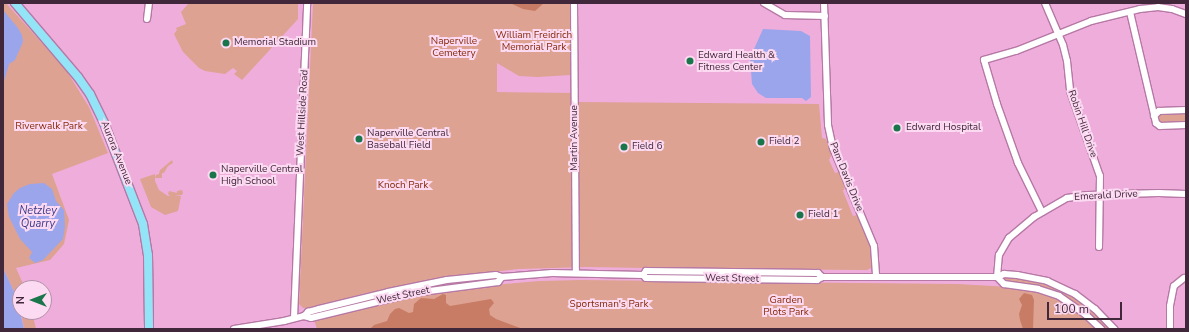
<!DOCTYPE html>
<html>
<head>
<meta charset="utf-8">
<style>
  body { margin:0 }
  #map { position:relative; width:1189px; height:332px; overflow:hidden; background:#efaddc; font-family:"Nunito Sans",sans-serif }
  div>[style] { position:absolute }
  .green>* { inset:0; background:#dda291 }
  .forest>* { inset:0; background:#c97c65 }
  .water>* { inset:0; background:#9ba5ec }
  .roads { filter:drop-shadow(1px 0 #b678a5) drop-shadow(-1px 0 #b678a5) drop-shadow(0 1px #b678a5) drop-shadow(0 -1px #b678a5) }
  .minor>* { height:6px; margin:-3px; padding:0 3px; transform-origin:3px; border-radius:3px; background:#fff }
  .major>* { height:8px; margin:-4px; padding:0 4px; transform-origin:4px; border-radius:4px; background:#94e4f7 }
  .dots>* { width:11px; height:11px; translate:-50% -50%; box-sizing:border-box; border:2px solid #fcdaf2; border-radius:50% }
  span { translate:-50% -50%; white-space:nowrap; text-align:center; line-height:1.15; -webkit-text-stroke:4px #fcdaf2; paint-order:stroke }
  .park-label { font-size:10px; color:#862909 }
  .poi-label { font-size:10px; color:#41273a }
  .left { translate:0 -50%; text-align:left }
  .street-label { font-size:10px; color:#41273a }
  .water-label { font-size:11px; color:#373889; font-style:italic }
  .frame { position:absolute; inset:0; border:4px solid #41273a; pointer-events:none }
  .north { position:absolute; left:12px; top:280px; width:40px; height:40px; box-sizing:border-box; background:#fcdaf2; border:1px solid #b192a8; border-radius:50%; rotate:270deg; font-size:11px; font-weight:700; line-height:16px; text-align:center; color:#41273a }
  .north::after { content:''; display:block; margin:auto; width:14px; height:18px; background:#19754a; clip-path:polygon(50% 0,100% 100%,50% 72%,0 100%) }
  .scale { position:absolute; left:1047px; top:302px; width:75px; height:18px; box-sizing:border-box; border:2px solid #41273a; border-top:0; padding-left:5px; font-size:12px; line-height:14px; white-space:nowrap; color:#41273a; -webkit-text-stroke:3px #fcdaf2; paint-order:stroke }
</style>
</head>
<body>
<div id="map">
  <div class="green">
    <i style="clip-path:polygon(3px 3px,6px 3px,66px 70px,89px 107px,108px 153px,52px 174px,69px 220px,64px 244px,50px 260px,16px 268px,25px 288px,20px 288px,20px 310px,17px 298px,3px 268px)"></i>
    <i style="clip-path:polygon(189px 3px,298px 3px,298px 19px,242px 80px,234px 74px,237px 71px,233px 68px,225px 74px,205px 71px,199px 68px,183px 52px,174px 34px,177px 30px,176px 28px,186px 24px,181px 12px)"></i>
    <i style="clip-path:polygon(313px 3px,570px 3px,570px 75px,538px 77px,519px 76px,497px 63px,497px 92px,578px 93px,578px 102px,819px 104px,822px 138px,826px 139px,832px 154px,829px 160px,835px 173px,839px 172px,845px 187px,843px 191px,853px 216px,857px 215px,870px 247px,872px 262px,871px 268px,867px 270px,703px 269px,587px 267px,518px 269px,435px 279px,362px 294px,311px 308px,303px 308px,299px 304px)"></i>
    <i style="clip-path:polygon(1160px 114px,1186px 114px,1186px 123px,1161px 123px,1157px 119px)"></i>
    <i style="clip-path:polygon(172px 160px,173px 163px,168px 166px,164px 173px,162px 173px,162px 178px,155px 178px,155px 181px,159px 190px,168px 196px,170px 196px,168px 194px,169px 191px,177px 193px,177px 191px,182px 190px,183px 193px,182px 195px,175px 195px,181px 196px,178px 211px,165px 215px,151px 207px,140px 179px,155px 174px,155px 178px,156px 175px,159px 174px,160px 170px)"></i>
    <i style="clip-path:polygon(1002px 276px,1033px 280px,1067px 293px,1097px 314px,1111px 329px,1105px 329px,1086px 310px,1059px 294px,1036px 285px,1007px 281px)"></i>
    <i style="clip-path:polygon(581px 280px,957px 284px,1011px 287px,1029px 289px,1059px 300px,1080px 313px,1097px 329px,317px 329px,314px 320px,369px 306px,472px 287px,539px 281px)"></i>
    <i style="clip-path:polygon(21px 312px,32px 312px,36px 329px,24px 329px)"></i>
  </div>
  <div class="forest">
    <i style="clip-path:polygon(510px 3px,544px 3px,535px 11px,523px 9px)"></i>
    <i style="clip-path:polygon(1024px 293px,1032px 295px,1034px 300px,1033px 329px,1023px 329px,1020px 320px,1019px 314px,1022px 305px,1019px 299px)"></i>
    <i style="clip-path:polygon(443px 294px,446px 295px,446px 303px,450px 306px,491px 299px,494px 303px,489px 309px,490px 315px,496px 319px,523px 329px,370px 329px,374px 325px,387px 321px,390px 314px,395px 309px,399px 308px,409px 313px,413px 312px,414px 304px,421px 298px,434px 299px)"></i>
  </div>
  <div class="water">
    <i style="clip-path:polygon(3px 10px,18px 28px,22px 35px,23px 42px,15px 60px,9px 64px,3px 85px)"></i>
    <i style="clip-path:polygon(763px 29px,801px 31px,810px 36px,811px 97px,806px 101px,802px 98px,766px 98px,758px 93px,752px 84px,750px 58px)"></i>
    <i style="clip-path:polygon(44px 183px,52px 189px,56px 201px,64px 210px,65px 227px,63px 239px,43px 260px,35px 263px,29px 258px,32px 252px,20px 239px,9px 217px,7px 204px,14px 193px,20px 188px,30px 184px)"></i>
    <i style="clip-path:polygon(3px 268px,17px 298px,24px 329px,3px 329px)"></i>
  </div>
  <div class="roads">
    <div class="minor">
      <i style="left:574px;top:3px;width:270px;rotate:89.6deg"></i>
      <i style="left:764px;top:3px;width:24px;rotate:30deg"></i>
      <i style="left:785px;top:15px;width:40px;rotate:1.4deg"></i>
      <i style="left:824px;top:3px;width:122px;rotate:88.1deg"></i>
      <i style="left:828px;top:125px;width:24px;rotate:78deg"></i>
      <i style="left:833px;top:148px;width:106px;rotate:67.3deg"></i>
      <i style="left:874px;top:246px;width:31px;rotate:86deg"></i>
      <i style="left:1045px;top:3px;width:46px;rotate:66.8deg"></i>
      <i style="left:1063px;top:45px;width:16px;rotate:76deg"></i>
      <i style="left:1067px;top:61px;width:30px;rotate:84deg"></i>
      <i style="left:1070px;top:91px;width:90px;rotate:70.6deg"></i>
      <i style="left:1100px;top:176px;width:71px;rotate:90.8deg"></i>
      <i style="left:1130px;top:12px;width:114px;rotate:76.8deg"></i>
      <i style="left:1156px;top:123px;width:5px;rotate:37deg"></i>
      <i style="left:1160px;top:126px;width:26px;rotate:-2deg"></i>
      <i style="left:147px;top:19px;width:16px;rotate:-83deg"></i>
      <i style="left:1154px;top:116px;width:7px;rotate:-45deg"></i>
      <i style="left:1159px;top:111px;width:27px;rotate:-2deg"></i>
      <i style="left:1042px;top:212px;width:55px;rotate:-116.1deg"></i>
      <i style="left:1018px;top:163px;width:63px;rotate:-109.6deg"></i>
      <i style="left:997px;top:104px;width:46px;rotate:-106.5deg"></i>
      <i style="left:984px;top:60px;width:33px;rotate:-16deg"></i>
      <i style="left:1016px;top:51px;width:81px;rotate:-21.8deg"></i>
      <i style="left:1091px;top:21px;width:50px;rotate:-13.8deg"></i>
      <i style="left:1140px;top:9px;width:18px;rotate:-6deg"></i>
      <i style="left:1158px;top:7px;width:14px;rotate:8deg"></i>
      <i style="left:1172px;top:9px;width:15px;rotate:20deg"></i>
      <i style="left:643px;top:275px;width:4px;rotate:45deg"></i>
      <i style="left:646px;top:278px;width:171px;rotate:0.7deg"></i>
      <i style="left:817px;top:280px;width:6px;rotate:-31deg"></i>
      <i style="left:822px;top:277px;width:175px"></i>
      <i style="left:997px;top:277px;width:8px;rotate:-23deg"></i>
      <i style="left:1004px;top:274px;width:13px;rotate:4deg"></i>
      <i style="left:1017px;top:275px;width:31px;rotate:11deg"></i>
      <i style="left:1047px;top:281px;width:31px;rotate:25deg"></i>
      <i style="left:1075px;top:294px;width:25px;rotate:37deg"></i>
      <i style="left:1095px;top:309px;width:28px;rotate:46deg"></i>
      <i style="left:997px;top:277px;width:22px;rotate:-85deg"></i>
      <i style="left:999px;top:255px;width:20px;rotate:-60deg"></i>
      <i style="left:1009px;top:238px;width:33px;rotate:-40deg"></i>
      <i style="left:1034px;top:217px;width:38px;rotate:-30deg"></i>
      <i style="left:1067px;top:198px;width:21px;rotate:-8deg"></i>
      <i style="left:1088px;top:195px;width:71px;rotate:-1.6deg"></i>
      <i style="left:1159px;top:193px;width:27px;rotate:2deg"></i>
      <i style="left:997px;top:277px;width:10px;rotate:45deg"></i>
      <i style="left:1004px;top:284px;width:34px;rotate:8deg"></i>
      <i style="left:1038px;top:289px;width:22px;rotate:18deg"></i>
      <i style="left:1059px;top:296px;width:32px;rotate:35deg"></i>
      <i style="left:1085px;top:314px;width:22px;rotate:43deg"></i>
      <i style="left:304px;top:316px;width:7px;rotate:16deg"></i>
      <i style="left:311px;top:318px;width:106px;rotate:-13.6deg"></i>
      <i style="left:414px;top:293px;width:85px;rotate:-7.5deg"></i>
      <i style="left:498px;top:282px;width:6px;rotate:-51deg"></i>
      <i style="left:294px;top:318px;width:315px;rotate:-87.6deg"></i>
      <i style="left:234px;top:329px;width:51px;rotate:-9.1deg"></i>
      <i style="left:284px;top:321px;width:21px;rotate:-14deg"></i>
      <i style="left:304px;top:316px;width:6px;rotate:-45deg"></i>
      <i style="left:308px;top:312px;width:11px;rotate:-15deg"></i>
      <i style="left:319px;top:309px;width:71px;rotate:-13.8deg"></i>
      <i style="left:388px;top:292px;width:60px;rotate:-11.5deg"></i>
      <i style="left:447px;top:280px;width:49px;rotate:-5.8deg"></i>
      <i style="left:496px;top:275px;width:6px;rotate:18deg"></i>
      <i style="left:502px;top:277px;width:50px;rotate:-4.6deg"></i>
      <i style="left:552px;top:273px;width:91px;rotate:1.3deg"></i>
      <i style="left:643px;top:275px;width:5px;rotate:-53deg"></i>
      <i style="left:646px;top:271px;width:172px;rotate:0.7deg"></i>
      <i style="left:818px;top:273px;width:6px;rotate:45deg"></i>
      <i style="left:1170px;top:329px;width:23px;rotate:-90deg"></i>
      <i style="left:1170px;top:306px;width:20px;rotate:-79deg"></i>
      <i style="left:1174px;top:286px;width:13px;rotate:-39deg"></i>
    </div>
    <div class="major">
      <i style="left:15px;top:3px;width:97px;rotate:49.6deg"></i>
      <i style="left:78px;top:77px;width:21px;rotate:55deg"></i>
      <i style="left:90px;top:94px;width:32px;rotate:64deg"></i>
      <i style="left:104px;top:123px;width:108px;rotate:68.9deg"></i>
      <i style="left:143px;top:224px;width:31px;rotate:81deg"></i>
      <i style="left:148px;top:255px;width:74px;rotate:89.2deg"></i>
    </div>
  </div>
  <div class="dots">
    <i style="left:226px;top:43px;background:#19754a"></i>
    <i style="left:690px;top:61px;background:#19754a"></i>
    <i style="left:897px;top:128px;background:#19754a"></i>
    <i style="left:359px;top:139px;background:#19754a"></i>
    <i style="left:761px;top:142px;background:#19754a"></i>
    <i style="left:624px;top:147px;background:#19754a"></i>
    <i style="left:213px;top:175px;background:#19754a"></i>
    <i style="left:800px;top:215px;background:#19754a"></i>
  </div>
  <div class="park-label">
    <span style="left:534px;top:41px">William Freidrich<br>Memorial Park</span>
    <span style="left:454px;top:47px">Naperville<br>Cemetery</span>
    <span style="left:49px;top:127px">Riverwalk Park</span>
    <span style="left:403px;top:186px">Knoch Park</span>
    <span style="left:786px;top:306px">Garden<br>Plots Park</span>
    <span style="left:609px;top:305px">Sportsman's Park</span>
  </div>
  <div class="poi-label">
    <span class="left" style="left:234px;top:43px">Memorial Stadium</span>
    <span class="left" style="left:698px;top:61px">Edward Health &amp;<br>Fitness Center</span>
    <span class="left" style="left:906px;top:128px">Edward Hospital</span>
    <span class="left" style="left:367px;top:139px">Naperville Central<br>Baseball Field</span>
    <span class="left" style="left:769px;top:142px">Field 2</span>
    <span class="left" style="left:632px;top:147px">Field 6</span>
    <span class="left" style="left:221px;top:175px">Naperville Central<br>High School</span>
    <span class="left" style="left:808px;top:215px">Field 1</span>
  </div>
  <div class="street-label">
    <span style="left:303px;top:113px;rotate:-87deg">West Hillside Road</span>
    <span style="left:1082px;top:124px;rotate:71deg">Robin Hill Drive</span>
    <span style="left:575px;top:138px;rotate:-90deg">Martin Avenue</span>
    <span style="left:116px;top:153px;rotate:68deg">Aurora Avenue</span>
    <span style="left:846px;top:177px;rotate:68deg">Pam Davis Drive</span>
    <span style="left:1106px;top:196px;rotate:-3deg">Emerald Drive</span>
    <span style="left:732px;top:279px;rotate:1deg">West Street</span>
    <span style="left:403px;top:296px;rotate:-12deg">West Street</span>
  </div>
  <div class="water-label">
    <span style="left:38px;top:218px">Netzley<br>Quarry</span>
  </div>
  <div class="frame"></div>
  <div class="north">N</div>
  <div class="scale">100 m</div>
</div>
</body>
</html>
